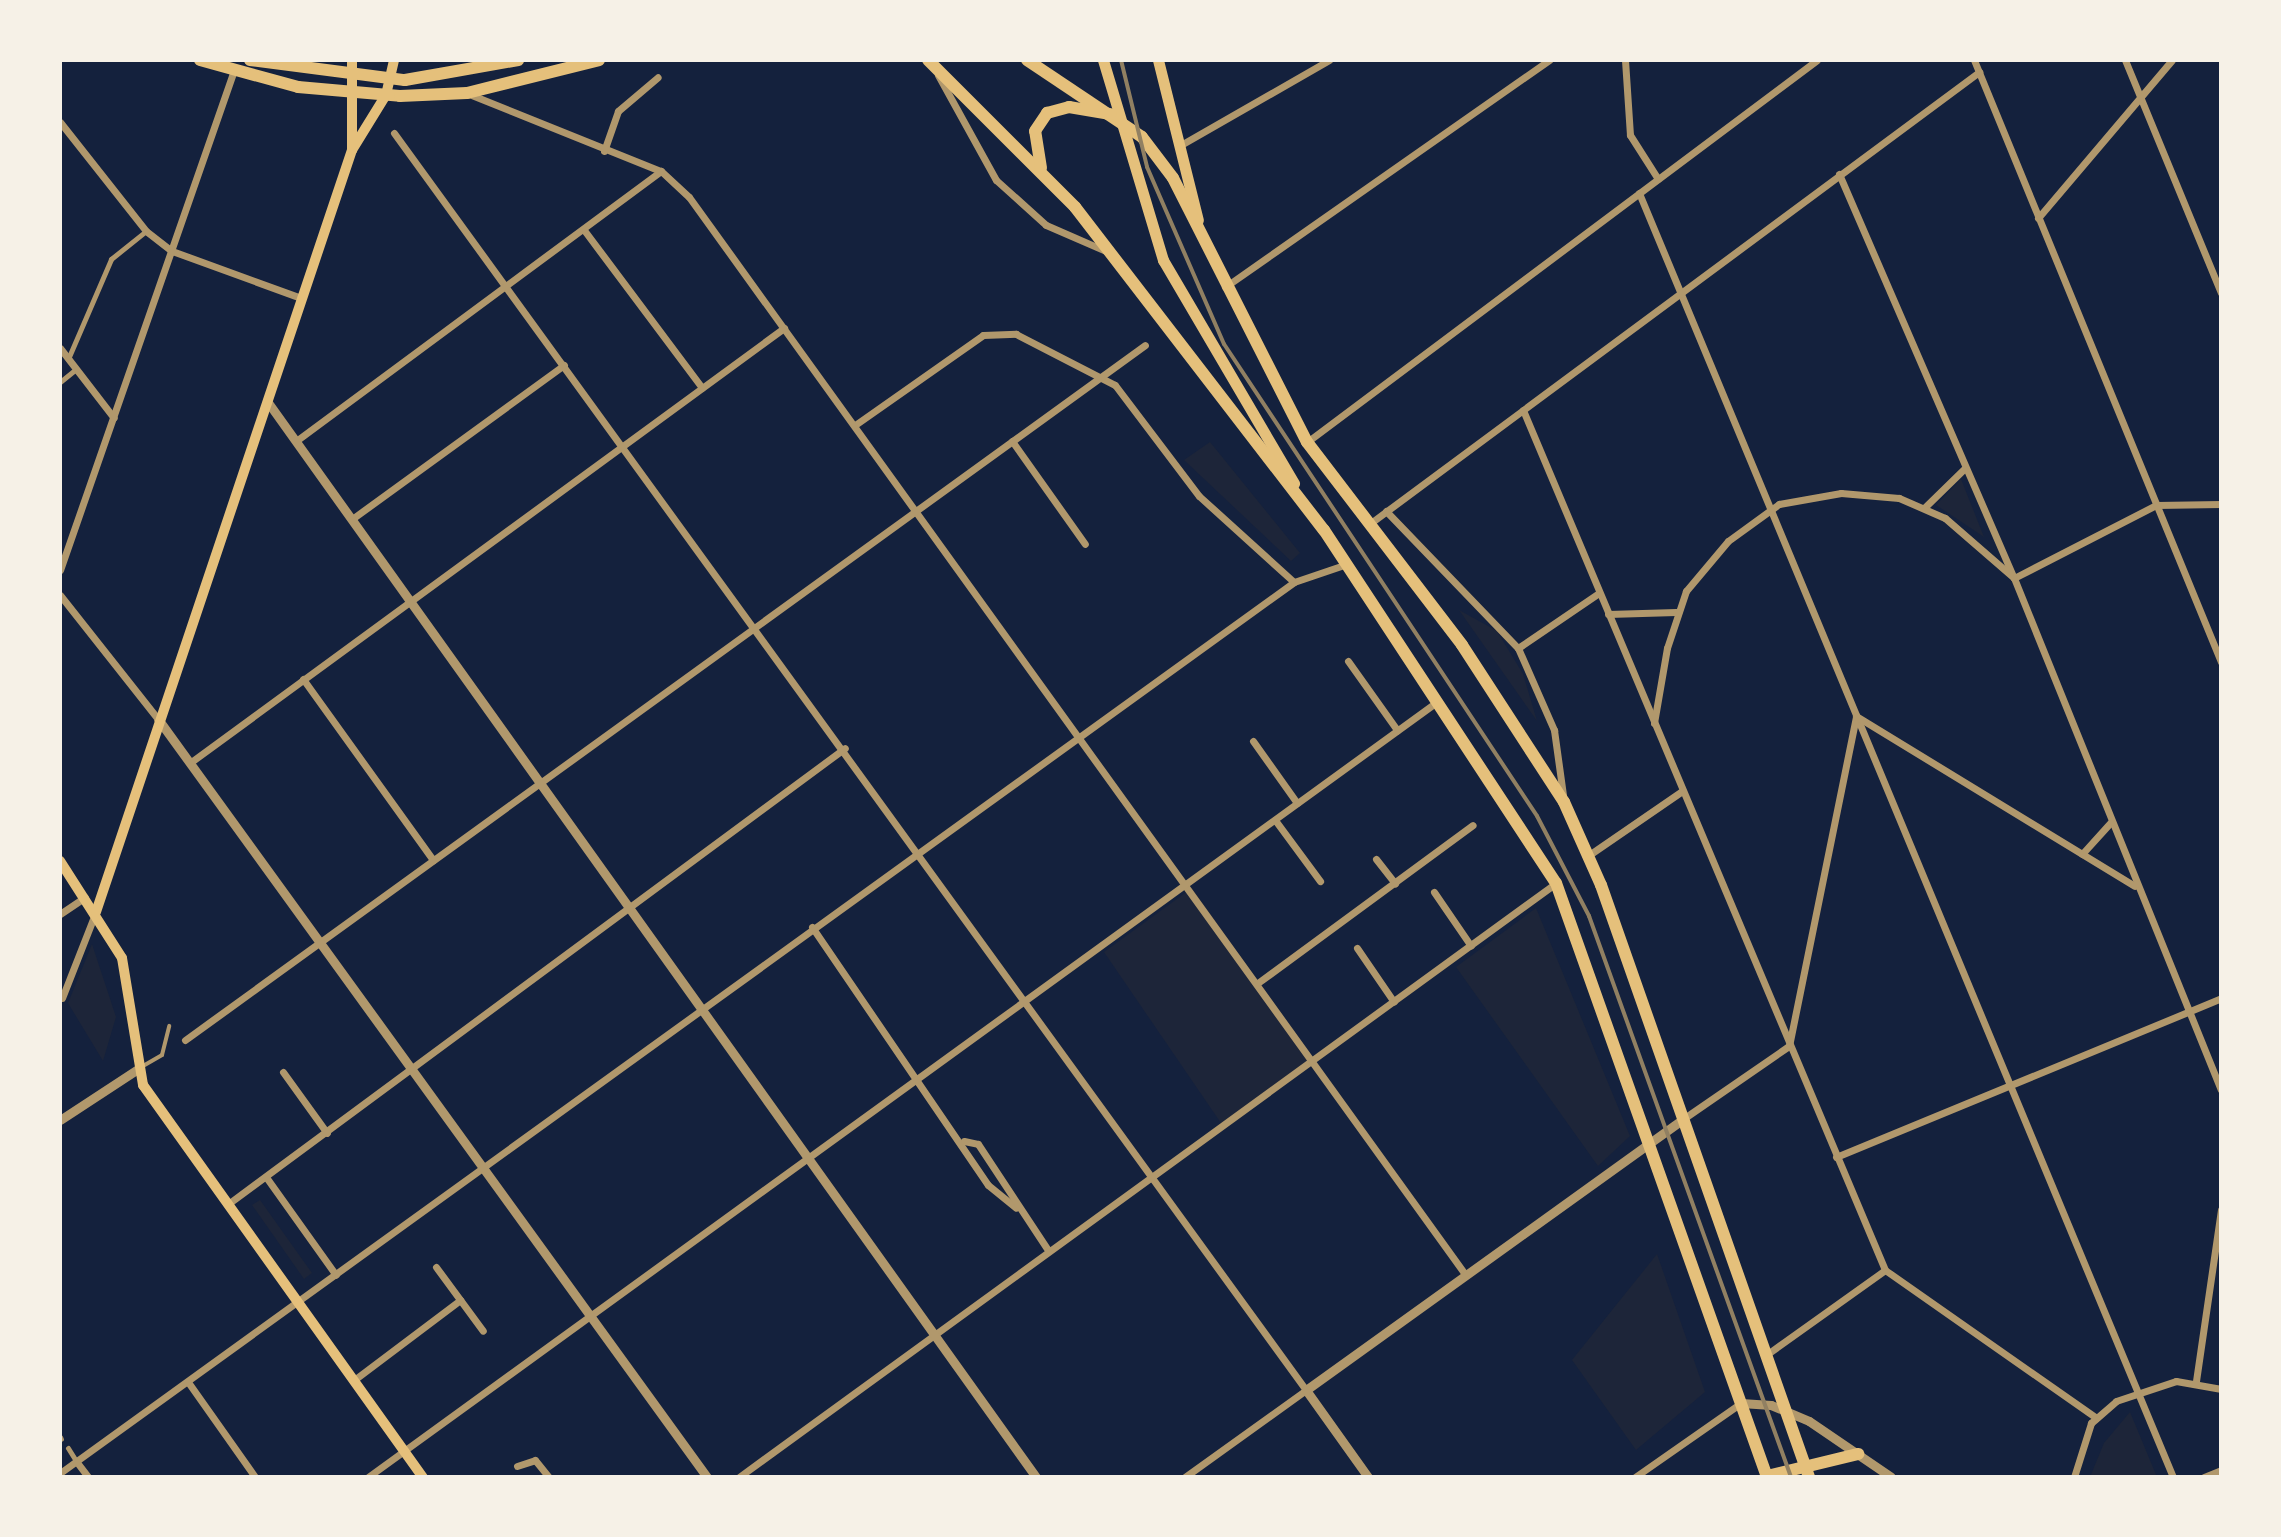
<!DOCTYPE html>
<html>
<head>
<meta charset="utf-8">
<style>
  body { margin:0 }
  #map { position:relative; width:2281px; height:1537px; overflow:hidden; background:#14213d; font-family:"Exo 2",sans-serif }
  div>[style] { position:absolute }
  .green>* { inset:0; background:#1d2539 }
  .service>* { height:4px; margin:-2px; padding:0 2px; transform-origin:2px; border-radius:2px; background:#b1986c }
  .pedestrian>* { height:5px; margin:-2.5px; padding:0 2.5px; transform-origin:2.5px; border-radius:2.5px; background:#b1986c }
  .minor>* { height:7px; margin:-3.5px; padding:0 3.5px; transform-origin:3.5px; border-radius:3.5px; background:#b1986c }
  .tertiary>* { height:9px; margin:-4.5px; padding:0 4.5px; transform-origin:4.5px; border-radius:4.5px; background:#b1986c }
  .secondary>* { height:10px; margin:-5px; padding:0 5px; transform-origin:5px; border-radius:5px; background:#e5c07b }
  .primary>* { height:11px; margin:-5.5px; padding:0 5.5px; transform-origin:5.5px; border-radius:5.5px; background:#e5c07b }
  .trunk>* { height:12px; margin:-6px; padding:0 6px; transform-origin:6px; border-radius:6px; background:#e5c07b }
  .rail>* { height:4px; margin:-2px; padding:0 2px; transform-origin:2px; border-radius:2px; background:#918062 }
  span { translate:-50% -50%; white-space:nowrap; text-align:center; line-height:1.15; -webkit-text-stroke:6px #f6f1e7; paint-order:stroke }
  .frame { position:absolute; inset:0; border:62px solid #f6f1e7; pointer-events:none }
</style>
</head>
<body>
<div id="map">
  <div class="green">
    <i style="clip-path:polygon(1210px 442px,1300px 553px,1291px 561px,1184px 460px)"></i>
    <i style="clip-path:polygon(1961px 479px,1984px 537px,1936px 505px)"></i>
    <i style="clip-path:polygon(1459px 610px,1497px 631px,1523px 674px,1537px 721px)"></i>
    <i style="clip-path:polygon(1192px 888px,1314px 1059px,1223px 1126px,1104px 952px)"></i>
    <i style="clip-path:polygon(1536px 908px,1630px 1136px,1598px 1166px,1456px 967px)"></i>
    <i style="clip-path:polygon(92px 944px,116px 1017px,103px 1061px,68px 1003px)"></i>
    <i style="clip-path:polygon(260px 1200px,312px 1273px,304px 1279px,252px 1205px)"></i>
    <i style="clip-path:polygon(1657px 1254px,1705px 1392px,1636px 1450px,1572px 1360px)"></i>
    <i style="clip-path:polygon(2130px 1412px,2157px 1477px,2090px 1477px,2104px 1443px)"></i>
  </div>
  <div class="service">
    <i style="left:143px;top:1066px;width:22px;rotate:-30deg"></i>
    <i style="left:162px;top:1055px;width:30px;rotate:-76deg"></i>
  </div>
  <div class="pedestrian">
    <i style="left:68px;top:359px;width:109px;rotate:-66.7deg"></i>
    <i style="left:111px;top:259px;width:45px;rotate:-38.7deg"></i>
    <i style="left:60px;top:382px;width:21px;rotate:-39deg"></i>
    <i style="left:60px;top:1437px;width:2px;rotate:63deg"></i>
    <i style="left:68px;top:1448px;width:15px;rotate:58deg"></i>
  </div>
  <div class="minor">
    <i style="left:1625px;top:60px;width:75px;rotate:86.2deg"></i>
    <i style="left:1630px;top:135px;width:52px;rotate:57.5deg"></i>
    <i style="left:1974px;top:60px;width:651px;rotate:67.69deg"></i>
    <i style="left:2125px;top:60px;width:252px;rotate:67.6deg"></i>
    <i style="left:938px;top:75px;width:120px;rotate:61.1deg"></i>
    <i style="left:996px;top:180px;width:67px;rotate:42deg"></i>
    <i style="left:1046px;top:225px;width:68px;rotate:23.5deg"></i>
    <i style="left:469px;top:94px;width:207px;rotate:21.9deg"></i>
    <i style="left:661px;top:171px;width:38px;rotate:43deg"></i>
    <i style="left:689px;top:197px;width:1327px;rotate:54.23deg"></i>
    <i style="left:60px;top:122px;width:139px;rotate:51.7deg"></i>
    <i style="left:146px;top:231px;width:33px;rotate:38deg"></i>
    <i style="left:172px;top:251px;width:137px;rotate:20deg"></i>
    <i style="left:394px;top:133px;width:1553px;rotate:54.04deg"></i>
    <i style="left:1306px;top:1390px;width:149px;rotate:144.3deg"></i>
    <i style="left:1179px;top:146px;width:173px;rotate:-29.8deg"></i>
    <i style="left:604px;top:151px;width:42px;rotate:-70.7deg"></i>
    <i style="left:618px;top:111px;width:52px;rotate:-40.4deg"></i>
    <i style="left:1839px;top:174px;width:440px;rotate:66.6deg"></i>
    <i style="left:2014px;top:578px;width:552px;rotate:67.99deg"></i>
    <i style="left:1639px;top:193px;width:1391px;rotate:67.42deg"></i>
    <i style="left:2038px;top:218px;width:207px;rotate:-49.7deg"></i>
    <i style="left:584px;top:230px;width:197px;rotate:53.2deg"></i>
    <i style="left:1225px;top:287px;width:396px;rotate:-35deg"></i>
    <i style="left:60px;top:348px;width:88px;rotate:52.4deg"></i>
    <i style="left:1523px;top:410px;width:933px;rotate:67.17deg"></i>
    <i style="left:1885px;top:1270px;width:258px;rotate:35deg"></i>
    <i style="left:855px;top:425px;width:156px;rotate:-35.1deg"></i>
    <i style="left:983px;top:335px;width:33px;rotate:-2deg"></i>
    <i style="left:1016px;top:334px;width:111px;rotate:27.3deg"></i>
    <i style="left:1115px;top:385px;width:139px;rotate:52.9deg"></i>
    <i style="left:1199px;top:496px;width:128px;rotate:42.2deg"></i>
    <i style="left:296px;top:441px;width:454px;rotate:-36.5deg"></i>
    <i style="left:1012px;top:441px;width:126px;rotate:54.7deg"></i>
    <i style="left:1307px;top:442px;width:637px;rotate:-36.83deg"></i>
    <i style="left:1925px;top:507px;width:54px;rotate:-44.3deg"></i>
    <i style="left:1386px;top:511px;width:190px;rotate:46.1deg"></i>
    <i style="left:1518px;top:648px;width:90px;rotate:66.3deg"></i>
    <i style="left:1554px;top:730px;width:66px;rotate:82.1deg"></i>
    <i style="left:352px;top:519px;width:262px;rotate:-36deg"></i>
    <i style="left:1368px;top:525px;width:761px;rotate:-36.55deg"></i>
    <i style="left:60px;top:570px;width:526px;rotate:-70.81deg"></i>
    <i style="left:60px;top:595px;width:158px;rotate:51.7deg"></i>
    <i style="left:1608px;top:614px;width:68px;rotate:-1.7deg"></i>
    <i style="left:1518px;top:648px;width:98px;rotate:-34.2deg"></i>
    <i style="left:1348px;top:661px;width:85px;rotate:54.6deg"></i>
    <i style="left:303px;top:679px;width:223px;rotate:54.3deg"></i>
    <i style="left:1654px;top:723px;width:76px;rotate:-80.2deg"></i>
    <i style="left:1667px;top:648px;width:60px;rotate:-71.6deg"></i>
    <i style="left:1686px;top:591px;width:65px;rotate:-50deg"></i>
    <i style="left:1728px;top:541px;width:63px;rotate:-36deg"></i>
    <i style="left:1779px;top:504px;width:63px;rotate:-10.1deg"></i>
    <i style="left:1841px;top:493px;width:58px;rotate:4.9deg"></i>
    <i style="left:1899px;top:498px;width:50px;rotate:23.5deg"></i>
    <i style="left:1945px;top:518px;width:91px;rotate:41deg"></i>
    <i style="left:2014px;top:578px;width:160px;rotate:-27.2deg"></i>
    <i style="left:2156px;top:505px;width:65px;rotate:-0.9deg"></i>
    <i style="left:1253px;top:741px;width:76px;rotate:54.6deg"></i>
    <i style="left:191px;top:762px;width:735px;rotate:-36.2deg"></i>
    <i style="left:1275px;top:820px;width:76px;rotate:53.6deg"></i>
    <i style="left:2082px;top:854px;width:42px;rotate:-47.9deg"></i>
    <i style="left:1589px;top:855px;width:113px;rotate:-34.5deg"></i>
    <i style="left:1376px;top:859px;width:31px;rotate:52deg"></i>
    <i style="left:1434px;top:892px;width:65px;rotate:55.6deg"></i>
    <i style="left:60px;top:914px;width:30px;rotate:-34deg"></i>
    <i style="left:812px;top:927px;width:312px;rotate:55.7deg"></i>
    <i style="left:988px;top:1185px;width:36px;rotate:39deg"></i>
    <i style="left:1357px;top:948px;width:65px;rotate:55.6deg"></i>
    <i style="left:1259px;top:982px;width:265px;rotate:-36.3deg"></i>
    <i style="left:62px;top:998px;width:90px;rotate:-68.6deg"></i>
    <i style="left:185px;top:1040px;width:1185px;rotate:-35.9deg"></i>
    <i style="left:1789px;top:1046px;width:337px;rotate:-78.5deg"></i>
    <i style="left:1856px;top:716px;width:326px;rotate:31.4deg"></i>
    <i style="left:283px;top:1072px;width:75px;rotate:54.2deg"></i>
    <i style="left:1683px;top:1119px;width:129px;rotate:-34.6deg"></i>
    <i style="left:964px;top:1141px;width:14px;rotate:12deg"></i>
    <i style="left:978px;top:1144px;width:127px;rotate:56.6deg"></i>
    <i style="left:1836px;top:1157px;width:417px;rotate:-22.4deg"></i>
    <i style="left:266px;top:1177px;width:120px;rotate:54.5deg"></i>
    <i style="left:228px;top:1204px;width:767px;rotate:-36.47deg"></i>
    <i style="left:436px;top:1267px;width:79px;rotate:53.7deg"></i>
    <i style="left:1766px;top:1355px;width:146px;rotate:-35.5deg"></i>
    <i style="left:354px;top:1380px;width:133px;rotate:-37deg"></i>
    <i style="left:2196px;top:1381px;width:173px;rotate:-81.7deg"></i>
    <i style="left:188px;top:1382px;width:116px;rotate:54.8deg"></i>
    <i style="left:76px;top:1461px;width:20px;rotate:53deg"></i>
    <i style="left:517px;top:1466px;width:19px;rotate:-18deg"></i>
    <i style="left:535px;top:1460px;width:22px;rotate:51deg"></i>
    <i style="left:60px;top:1473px;width:1522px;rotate:-35.83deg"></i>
    <i style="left:1294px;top:582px;width:56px;rotate:-18.8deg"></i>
    <i style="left:368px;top:1477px;width:1322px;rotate:-35.95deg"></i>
    <i style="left:739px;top:1477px;width:1010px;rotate:-36.02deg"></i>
    <i style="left:1635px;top:1477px;width:129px;rotate:-34.9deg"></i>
    <i style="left:2074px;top:1477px;width:57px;rotate:-72.5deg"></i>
    <i style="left:2091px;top:1423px;width:33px;rotate:-41deg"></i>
    <i style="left:2116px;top:1401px;width:63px;rotate:-18.4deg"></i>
    <i style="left:2176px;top:1381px;width:46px;rotate:10.1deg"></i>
    <i style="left:2204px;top:1477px;width:18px;rotate:-22deg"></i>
  </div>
  <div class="tertiary">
    <i style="left:267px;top:401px;width:1323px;rotate:54.45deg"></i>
    <i style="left:158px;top:719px;width:936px;rotate:54.09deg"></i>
    <i style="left:60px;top:1120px;width:93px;rotate:-33.2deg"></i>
    <i style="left:1741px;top:1403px;width:30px;rotate:4deg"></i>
    <i style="left:1771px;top:1405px;width:41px;rotate:22.8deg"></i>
    <i style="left:1809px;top:1421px;width:99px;rotate:34.3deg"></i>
    <i style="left:1368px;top:1477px;width:107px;rotate:-125.5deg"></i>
    <i style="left:1306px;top:1390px;width:464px;rotate:-35.7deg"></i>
  </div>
  <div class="secondary">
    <i style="left:352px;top:150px;width:90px;rotate:-90deg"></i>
    <i style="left:60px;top:861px;width:115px;rotate:57.4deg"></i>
    <i style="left:122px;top:958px;width:129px;rotate:80.6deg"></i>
    <i style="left:143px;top:1085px;width:482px;rotate:54.5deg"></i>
    <i style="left:96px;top:912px;width:804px;rotate:-71.43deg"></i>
    <i style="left:352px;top:150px;width:65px;rotate:-58.3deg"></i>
    <i style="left:386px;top:95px;width:36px;rotate:-77deg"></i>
  </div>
  <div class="primary">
    <i style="left:1103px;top:60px;width:209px;rotate:73.3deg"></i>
    <i style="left:1163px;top:260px;width:259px;rotate:59.6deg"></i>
    <i style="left:1158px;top:60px;width:165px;rotate:76deg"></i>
  </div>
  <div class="trunk">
    <i style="left:200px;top:60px;width:102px;rotate:15.4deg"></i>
    <i style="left:298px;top:87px;width:102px;rotate:5deg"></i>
    <i style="left:400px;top:96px;width:67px;rotate:-2.6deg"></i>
    <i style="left:467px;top:93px;width:136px;rotate:-14deg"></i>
    <i style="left:250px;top:60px;width:156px;rotate:7.4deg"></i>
    <i style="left:405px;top:80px;width:115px;rotate:-10deg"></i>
    <i style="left:928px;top:60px;width:208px;rotate:45deg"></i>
    <i style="left:1075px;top:207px;width:408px;rotate:52.4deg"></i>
    <i style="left:1324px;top:530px;width:422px;rotate:56.7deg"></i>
    <i style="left:1556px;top:883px;width:630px;rotate:70.44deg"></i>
    <i style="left:1027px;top:60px;width:138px;rotate:33.8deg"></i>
    <i style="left:1142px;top:137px;width:51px;rotate:52.9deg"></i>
    <i style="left:1173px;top:178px;width:296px;rotate:63.1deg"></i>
    <i style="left:1307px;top:442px;width:255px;rotate:52.6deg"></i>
    <i style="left:1462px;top:645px;width:187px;rotate:57deg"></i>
    <i style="left:1564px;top:802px;width:91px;rotate:66deg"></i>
    <i style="left:1601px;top:885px;width:627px;rotate:70.64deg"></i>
    <i style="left:1041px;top:168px;width:37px;rotate:-99deg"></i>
    <i style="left:1035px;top:131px;width:22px;rotate:-56deg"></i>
    <i style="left:1047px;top:113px;width:23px;rotate:-15deg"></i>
    <i style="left:1069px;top:107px;width:42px;rotate:9.7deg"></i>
    <i style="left:1767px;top:1476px;width:94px;rotate:-13.6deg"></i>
  </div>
  <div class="rail">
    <i style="left:1121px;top:60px;width:110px;rotate:76.3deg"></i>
    <i style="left:1147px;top:167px;width:193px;rotate:66.5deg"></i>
    <i style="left:1224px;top:344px;width:566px;rotate:56.45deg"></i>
    <i style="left:1537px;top:816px;width:113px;rotate:62.5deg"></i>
    <i style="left:1589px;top:916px;width:596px;rotate:70.2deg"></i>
  </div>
  <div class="frame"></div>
</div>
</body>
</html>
